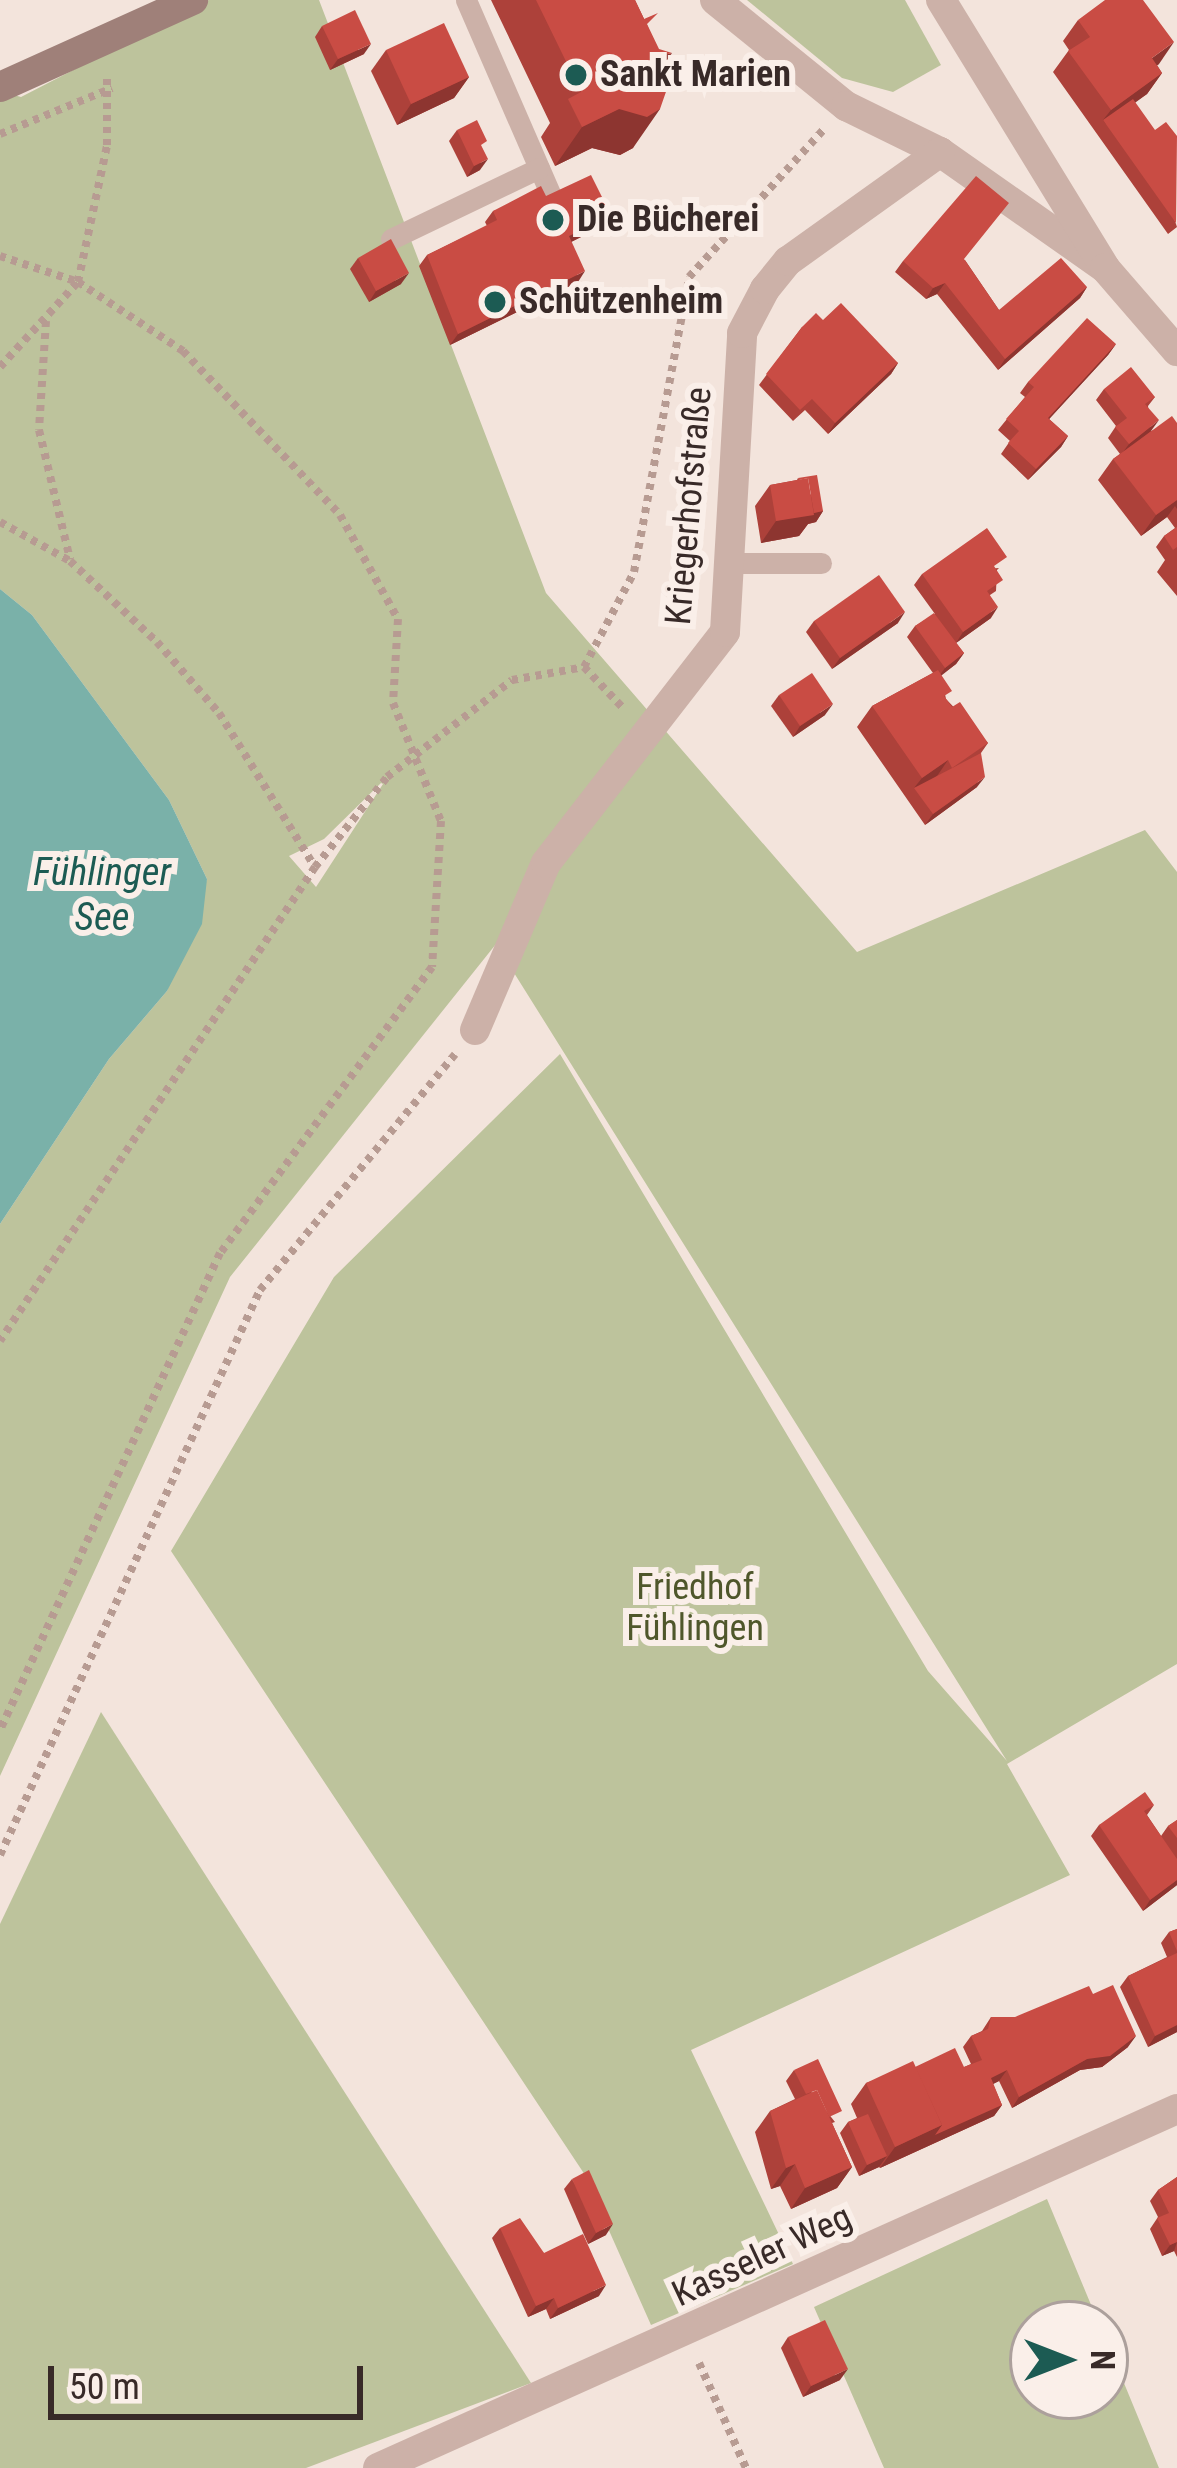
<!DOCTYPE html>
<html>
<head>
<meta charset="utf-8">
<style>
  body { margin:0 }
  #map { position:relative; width:1177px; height:2468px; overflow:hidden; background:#f3e4dc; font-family:"Roboto Condensed",sans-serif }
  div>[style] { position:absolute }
  .green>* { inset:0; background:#bdc39c }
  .water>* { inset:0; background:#7ab1a9 }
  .path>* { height:8px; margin-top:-4px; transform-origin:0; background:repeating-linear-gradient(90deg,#b79b92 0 6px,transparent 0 12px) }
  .lane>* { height:21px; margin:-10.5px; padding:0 10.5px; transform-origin:10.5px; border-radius:10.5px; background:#ccb1a8 }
  .street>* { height:30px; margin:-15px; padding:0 15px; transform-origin:15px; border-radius:15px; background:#ccb1a8 }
  .secondary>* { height:30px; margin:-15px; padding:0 15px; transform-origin:15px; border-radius:15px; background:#9f8079 }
  .wall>* { inset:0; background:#ad413a }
  .shaded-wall>* { inset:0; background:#8d3530 }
  .building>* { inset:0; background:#c94c44 }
  .dots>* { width:33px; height:33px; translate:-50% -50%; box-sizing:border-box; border:6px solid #faefe9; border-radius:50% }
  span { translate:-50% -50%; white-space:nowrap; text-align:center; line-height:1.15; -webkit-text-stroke:12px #faefe9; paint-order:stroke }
  .poi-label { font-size:36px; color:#382a28; font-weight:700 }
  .left { translate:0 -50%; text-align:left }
  .street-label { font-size:36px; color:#382a28 }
  .park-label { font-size:36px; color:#4f572b }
  .water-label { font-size:39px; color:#1c5b53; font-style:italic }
  .north { position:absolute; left:1009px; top:2300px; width:120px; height:120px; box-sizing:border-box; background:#faefe9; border:3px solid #aca09c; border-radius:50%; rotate:90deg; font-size:33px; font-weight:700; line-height:48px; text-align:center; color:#382a28 }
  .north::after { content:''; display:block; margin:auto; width:42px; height:54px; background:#1c5b53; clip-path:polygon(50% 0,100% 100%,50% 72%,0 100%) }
  .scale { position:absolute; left:48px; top:2366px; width:315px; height:54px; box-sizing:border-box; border:6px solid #382a28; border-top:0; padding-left:15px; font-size:36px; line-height:42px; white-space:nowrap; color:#382a28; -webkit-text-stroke:9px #faefe9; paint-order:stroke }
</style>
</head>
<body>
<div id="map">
  <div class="green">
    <i style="clip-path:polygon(evenodd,209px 0,319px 0,546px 593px,857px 952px,1145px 830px,1177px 872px,1177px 1664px,1007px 1764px,1070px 1875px,691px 2050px,793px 2264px,651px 2325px,583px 2172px,171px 1551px,334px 1277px,560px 1054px,928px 1671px,1007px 1761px,496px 944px,230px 1277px,0 1776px,0 1224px,109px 1059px,167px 991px,207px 879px,169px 800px,32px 615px,0 589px,0 91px,21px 97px,209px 0,381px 783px,383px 784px,316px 887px,289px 856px,324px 839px,381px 783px)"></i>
    <i style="clip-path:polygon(747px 0,905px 0,941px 65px,893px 92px,842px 78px)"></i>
    <i style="clip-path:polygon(101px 1712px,531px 2383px,306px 2468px,0 2468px,0 1924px)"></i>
    <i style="clip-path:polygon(1047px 2199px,1099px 2324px,1033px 2324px,1033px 2396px,1105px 2396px,1105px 2337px,1159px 2468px,884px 2468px,814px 2307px)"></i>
  </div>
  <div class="water">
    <i style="clip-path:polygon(0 589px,32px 615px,169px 800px,207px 879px,202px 924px,167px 991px,109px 1059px,0 1224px)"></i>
  </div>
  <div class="path">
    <i style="left:0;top:134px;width:121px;rotate:-22.3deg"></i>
    <i style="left:0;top:256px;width:82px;rotate:18.4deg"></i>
    <i style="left:78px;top:282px;width:126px;rotate:33.3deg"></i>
    <i style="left:183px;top:351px;width:227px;rotate:46.2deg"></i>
    <i style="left:340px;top:515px;width:119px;rotate:60.9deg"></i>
    <i style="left:398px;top:619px;width:84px;rotate:93.4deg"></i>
    <i style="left:393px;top:703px;width:127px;rotate:67.9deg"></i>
    <i style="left:441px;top:821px;width:146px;rotate:93.5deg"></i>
    <i style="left:432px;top:967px;width:356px;rotate:126.5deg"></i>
    <i style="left:220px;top:1253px;width:525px;rotate:114.76deg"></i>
    <i style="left:46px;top:321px;width:109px;rotate:93.7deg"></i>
    <i style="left:39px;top:430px;width:133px;rotate:76.5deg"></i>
    <i style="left:0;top:367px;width:115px;rotate:-47.5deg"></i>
    <i style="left:78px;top:282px;width:140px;rotate:-78deg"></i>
    <i style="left:107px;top:145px;width:71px;rotate:-90deg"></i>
    <i style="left:0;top:522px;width:80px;rotate:29.1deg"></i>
    <i style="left:70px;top:561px;width:119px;rotate:43deg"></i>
    <i style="left:157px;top:642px;width:94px;rotate:48.9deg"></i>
    <i style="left:219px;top:713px;width:181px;rotate:58.1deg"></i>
    <i style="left:315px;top:867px;width:569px;rotate:123.61deg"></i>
    <i style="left:584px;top:667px;width:107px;rotate:-62.2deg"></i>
    <i style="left:634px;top:572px;width:300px;rotate:-79.4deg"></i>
    <i style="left:689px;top:277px;width:200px;rotate:-47.6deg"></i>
    <i style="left:315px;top:867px;width:115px;rotate:-51.3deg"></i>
    <i style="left:387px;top:777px;width:158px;rotate:-37.8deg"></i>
    <i style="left:512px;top:680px;width:73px;rotate:-10.2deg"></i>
    <i style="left:584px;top:667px;width:59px;rotate:46.4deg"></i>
    <i style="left:0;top:1855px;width:622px;rotate:-65.29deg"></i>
    <i style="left:260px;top:1290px;width:306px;rotate:-50.4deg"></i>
    <i style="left:699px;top:2363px;width:115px;rotate:65.9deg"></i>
  </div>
  <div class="lane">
    <i style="left:466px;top:0;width:218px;rotate:66.5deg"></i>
    <i style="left:391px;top:239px;width:164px;rotate:-25.6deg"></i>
    <i style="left:729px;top:563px;width:92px"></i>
  </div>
  <div class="street">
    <i style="left:715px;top:0;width:169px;rotate:39deg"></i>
    <i style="left:846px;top:106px;width:105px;rotate:26.1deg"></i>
    <i style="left:940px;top:152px;width:202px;rotate:35.1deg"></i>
    <i style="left:941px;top:0;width:314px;rotate:58.5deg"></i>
    <i style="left:1105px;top:268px;width:110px;rotate:49.1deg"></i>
    <i style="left:475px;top:1030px;width:181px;rotate:-67deg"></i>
    <i style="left:546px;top:863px;width:292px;rotate:-52.2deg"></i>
    <i style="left:725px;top:632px;width:299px;rotate:-86.7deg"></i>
    <i style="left:742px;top:333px;width:50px;rotate:-62.4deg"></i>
    <i style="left:765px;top:289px;width:36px;rotate:-51deg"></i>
    <i style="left:788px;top:261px;width:187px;rotate:-35.6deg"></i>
    <i style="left:378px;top:2468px;width:876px;rotate:-24.19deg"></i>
  </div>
  <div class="secondary">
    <i style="left:0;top:87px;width:212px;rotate:-24.3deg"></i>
  </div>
  <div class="wall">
    <i style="clip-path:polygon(491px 0,635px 0,648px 27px,659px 71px,633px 148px,620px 155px,592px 148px,555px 166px,541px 137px,550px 123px)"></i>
    <i style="clip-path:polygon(1078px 20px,1159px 64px,1157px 65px,1162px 73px,1147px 94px,1135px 102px,1177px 227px,1168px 234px,1053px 72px,1069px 50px,1063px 41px)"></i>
    <i style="clip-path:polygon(322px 26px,364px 54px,330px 70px,315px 37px)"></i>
    <i style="clip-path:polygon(386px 50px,469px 77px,454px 98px,397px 125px,371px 71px)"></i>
    <i style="clip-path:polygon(457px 130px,482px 148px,480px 170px,467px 177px,449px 141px)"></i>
    <i style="clip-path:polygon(546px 196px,611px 215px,603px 226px,571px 242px,578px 282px,450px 345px,419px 266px,427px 255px,487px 226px,485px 222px,493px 211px)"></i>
    <i style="clip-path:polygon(358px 258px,401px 284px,369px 302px,350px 269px)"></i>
    <i style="clip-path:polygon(965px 260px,999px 310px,1087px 287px,1080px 298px,998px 370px,937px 294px,926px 299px,895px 272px,903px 261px)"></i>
    <i style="clip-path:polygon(823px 320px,898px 363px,891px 374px,828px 434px,805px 410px,793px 421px,759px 385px,802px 327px)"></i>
    <i style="clip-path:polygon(1116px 344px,1108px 355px,1049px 419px,1068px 436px,1061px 447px,1028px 480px,1001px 454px,1010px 441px,998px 430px,1025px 397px,1020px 393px,1028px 382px)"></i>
    <i style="clip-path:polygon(1104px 389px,1155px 397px,1148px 406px,1151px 431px,1177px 423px,1177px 596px,1157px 572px,1165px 560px,1156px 547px,1164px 536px,1175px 528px,1167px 517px,1141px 536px,1098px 480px,1113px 459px,1120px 454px,1108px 438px,1116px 426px,1096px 400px)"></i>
    <i style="clip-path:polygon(798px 478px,823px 511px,816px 522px,808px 524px,799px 536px,761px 543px,755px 506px,770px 485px,797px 480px)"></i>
    <i style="clip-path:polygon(999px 568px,997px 570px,996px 591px,990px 595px,991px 618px,956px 643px,964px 653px,956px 664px,941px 675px,946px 699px,988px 743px,981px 753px,977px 787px,925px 825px,857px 727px,872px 706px,933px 673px,907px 637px,915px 626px,935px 614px,914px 585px,922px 574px)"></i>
    <i style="clip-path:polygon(814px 621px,898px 623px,832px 669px,806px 632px)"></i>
    <i style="clip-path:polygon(779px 695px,825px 715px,793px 737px,771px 706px)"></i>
    <i style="clip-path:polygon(1154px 1805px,1147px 1815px,1161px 1836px,1168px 1826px,1177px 1820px,1177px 1885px,1143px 1911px,1091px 1836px,1099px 1825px)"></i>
    <i style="clip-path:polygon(1177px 1929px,1177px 2032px,1148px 2047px,1120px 1987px,1128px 1976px,1167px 1957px,1161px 1943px,1169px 1932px)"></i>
    <i style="clip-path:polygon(991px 2017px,1128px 2047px,1102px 2067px,1080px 2070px,1012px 2108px,999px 2081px,993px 2084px,1002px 2105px,994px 2116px,880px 2168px,879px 2167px,859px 2176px,840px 2133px,848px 2122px,857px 2118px,851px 2104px,866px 2083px,915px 2067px,964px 2067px,971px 2064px,963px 2047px,971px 2036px,982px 2031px)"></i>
    <i style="clip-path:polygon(794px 2070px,835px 2122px,832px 2123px,852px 2167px,837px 2188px,791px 2209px,780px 2186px,771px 2189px,755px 2132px,770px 2111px,795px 2099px,786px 2081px)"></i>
    <i style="clip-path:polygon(1177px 2177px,1177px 2257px,1174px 2251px,1162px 2256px,1150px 2229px,1158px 2217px,1150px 2201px,1158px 2190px)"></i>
    <i style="clip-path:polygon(572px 2179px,606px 2235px,588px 2244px,564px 2189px)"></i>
    <i style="clip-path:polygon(500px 2228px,544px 2253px,599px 2296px,550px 2319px,546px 2309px,528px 2317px,492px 2238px)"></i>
    <i style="clip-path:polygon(788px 2337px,840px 2380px,803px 2397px,781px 2348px)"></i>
  </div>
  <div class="shaded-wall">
    <i style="clip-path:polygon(1174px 42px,1159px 64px,1137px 80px,1152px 58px)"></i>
    <i style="clip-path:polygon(371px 44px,364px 54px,330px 70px,338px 59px)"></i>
    <i style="clip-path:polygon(672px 53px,645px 92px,651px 58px)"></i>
    <i style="clip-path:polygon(1162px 73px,1147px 94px,1106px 124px,1103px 120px,1111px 110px)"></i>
    <i style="clip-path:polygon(469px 77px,454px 98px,397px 125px,411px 104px)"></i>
    <i style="clip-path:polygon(619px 109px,660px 109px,633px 148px,620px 155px,592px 148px,555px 166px,582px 127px)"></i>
    <i style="clip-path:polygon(488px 159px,480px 170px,467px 177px,474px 166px)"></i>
    <i style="clip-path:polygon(611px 215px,603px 226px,561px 247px,569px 236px)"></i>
    <i style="clip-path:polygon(585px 271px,578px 282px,450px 345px,458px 334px)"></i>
    <i style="clip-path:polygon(409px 273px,401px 284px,369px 302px,376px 291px)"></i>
    <i style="clip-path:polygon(945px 283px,937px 294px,926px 299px,933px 288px)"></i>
    <i style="clip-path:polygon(1087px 287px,1080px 298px,998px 370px,1005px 359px)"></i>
    <i style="clip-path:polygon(1116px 344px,1108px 355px,1040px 429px,1048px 418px)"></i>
    <i style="clip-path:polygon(898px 363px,891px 374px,828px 434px,835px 423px)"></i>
    <i style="clip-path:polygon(1159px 420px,1151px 431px,1121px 455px,1129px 444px)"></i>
    <i style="clip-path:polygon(1068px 436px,1061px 447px,1028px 480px,1036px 469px)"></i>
    <i style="clip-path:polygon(1177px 500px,1177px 509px,1175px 506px,1167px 517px,1141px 536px,1156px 515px)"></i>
    <i style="clip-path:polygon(823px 511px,816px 522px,808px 524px,799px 536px,761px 543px,776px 521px)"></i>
    <i style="clip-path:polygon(998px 607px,991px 618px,956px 643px,963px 632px)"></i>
    <i style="clip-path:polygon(905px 612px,898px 623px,832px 669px,840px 658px)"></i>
    <i style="clip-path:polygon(964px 653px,956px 664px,937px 679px,945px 668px)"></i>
    <i style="clip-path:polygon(833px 704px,825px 715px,793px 737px,800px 726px)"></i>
    <i style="clip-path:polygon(948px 760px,933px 782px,914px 788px,922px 778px)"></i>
    <i style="clip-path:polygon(985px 777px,977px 787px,925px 825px,933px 814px)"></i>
    <i style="clip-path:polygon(1177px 1880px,1177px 1885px,1143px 1911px,1150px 1900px)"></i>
    <i style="clip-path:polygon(1177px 2025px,1177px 2032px,1148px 2047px,1155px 2036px)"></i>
    <i style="clip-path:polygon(1136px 2036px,1128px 2047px,1102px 2067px,1080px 2070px,1012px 2108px,1019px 2097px,1087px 2059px)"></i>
    <i style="clip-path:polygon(1007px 2070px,999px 2081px,983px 2089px,991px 2078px)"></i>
    <i style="clip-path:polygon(1002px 2105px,994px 2116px,880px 2168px,895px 2147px,942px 2125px)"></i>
    <i style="clip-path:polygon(887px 2156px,879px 2167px,859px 2176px,867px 2165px)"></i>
    <i style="clip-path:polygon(795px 2164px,780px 2186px,771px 2189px,786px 2168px)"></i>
    <i style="clip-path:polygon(852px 2167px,837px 2188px,791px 2209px,805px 2188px)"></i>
    <i style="clip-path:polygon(613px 2224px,606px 2235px,588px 2244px,596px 2233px)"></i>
    <i style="clip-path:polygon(1177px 2242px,1174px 2251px,1162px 2256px,1170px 2245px)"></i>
    <i style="clip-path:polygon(606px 2285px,599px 2296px,550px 2319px,558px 2308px)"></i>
    <i style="clip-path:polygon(554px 2298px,546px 2309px,528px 2317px,536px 2306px)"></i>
    <i style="clip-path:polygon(848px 2369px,840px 2380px,803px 2397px,811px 2386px)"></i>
  </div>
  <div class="building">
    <i style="clip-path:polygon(536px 0,635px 0,644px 19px,658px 13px,647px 24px,659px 49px,672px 53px,651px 58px,668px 86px,660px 109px,647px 117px,619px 109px,582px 127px,568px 99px,581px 92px)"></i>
    <i style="clip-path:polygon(1105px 0,1143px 0,1174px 42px,1152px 58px,1162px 73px,1111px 110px,1068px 51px,1090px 37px,1078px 20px)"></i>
    <i style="clip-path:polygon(355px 10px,371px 44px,338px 59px,322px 26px)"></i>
    <i style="clip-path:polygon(444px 23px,469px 77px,411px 104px,386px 50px)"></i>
    <i style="clip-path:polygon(1133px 99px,1155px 130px,1166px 122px,1177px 136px,1176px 223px,1103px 120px)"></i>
    <i style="clip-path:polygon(477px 120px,487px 141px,481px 145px,488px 159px,474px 166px,457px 130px)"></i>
    <i style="clip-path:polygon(591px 175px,611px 215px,569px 236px,585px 271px,458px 334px,427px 255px,497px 220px,493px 211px,541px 186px,546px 196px)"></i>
    <i style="clip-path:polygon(976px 176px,1009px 203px,964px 259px,999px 310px,1061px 258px,1087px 287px,1005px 359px,945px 283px,933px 288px,903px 261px)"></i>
    <i style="clip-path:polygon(391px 239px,409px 273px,376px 291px,358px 258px)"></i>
    <i style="clip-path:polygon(841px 303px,898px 363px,835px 423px,812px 399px,800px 410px,766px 374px,802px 327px,816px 313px,823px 320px)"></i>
    <i style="clip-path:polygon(1087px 318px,1116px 344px,1048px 418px,1068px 436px,1036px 469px,1008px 443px,1019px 431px,1006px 419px,1034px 387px,1028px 382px)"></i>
    <i style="clip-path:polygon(1131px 367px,1155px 397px,1145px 404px,1159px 420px,1129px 444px,1115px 427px,1127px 418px,1104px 389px)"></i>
    <i style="clip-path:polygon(1172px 416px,1177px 423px,1177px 500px,1156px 515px,1113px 459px)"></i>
    <i style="clip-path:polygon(817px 475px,823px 511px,814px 513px,808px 478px,799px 480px,798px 478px)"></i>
    <i style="clip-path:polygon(808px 478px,814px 515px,776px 521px,770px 485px)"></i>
    <i style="clip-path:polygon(1177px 527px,1177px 547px,1173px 550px,1164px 536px)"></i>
    <i style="clip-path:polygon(987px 528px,1007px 557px,994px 566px,1003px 580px,987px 591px,998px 607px,963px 632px,922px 574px)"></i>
    <i style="clip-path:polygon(879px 575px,905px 612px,840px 658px,814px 621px)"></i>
    <i style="clip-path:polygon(934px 613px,964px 653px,945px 668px,915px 626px)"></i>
    <i style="clip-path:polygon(938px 670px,952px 691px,944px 696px,952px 707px,960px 702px,988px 743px,952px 768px,948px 760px,922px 778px,872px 706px)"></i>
    <i style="clip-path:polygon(812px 673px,833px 704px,800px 726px,779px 695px)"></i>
    <i style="clip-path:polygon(981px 753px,985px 777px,933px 814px,914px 788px)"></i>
    <i style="clip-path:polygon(1145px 1792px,1154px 1805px,1144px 1811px,1177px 1859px,1177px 1880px,1150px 1900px,1099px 1825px)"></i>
    <i style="clip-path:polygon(1177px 1820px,1177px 1838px,1168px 1826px)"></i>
    <i style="clip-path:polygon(1177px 1929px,1177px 1951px,1169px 1932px)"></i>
    <i style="clip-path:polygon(1177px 1953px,1177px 2025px,1155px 2036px,1128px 1976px)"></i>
    <i style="clip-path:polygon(1113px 1985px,1136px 2036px,1110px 2056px,1087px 2059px,1019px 2097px,1007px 2070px,991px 2078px,1002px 2105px,935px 2135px,942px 2125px,915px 2067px,955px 2048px,964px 2067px,982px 2060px,971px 2036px,988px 2029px,991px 2017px,1015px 2017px,1089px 1986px,1093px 1994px)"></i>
    <i style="clip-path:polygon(818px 2059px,842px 2111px,829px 2117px,817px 2090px,806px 2094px,794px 2070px)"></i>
    <i style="clip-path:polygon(913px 2061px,942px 2125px,895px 2147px,866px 2083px)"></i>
    <i style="clip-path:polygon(817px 2090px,852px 2167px,805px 2188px,795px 2164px,786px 2168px,770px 2111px)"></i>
    <i style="clip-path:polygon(868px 2114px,887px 2156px,867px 2165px,848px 2122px)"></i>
    <i style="clip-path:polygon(589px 2170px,613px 2224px,596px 2233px,572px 2179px)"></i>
    <i style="clip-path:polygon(1177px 2177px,1177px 2242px,1170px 2245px,1157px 2218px,1169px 2213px,1158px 2190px)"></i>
    <i style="clip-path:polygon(520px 2218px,544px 2253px,583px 2234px,606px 2285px,558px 2308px,554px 2298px,536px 2306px,500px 2228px)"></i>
    <i style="clip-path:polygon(825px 2320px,848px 2369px,811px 2386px,788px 2337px)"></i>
  </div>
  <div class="dots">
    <i style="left:576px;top:75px;background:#1c5b53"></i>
    <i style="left:553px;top:220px;background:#1c5b53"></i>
    <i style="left:495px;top:302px;background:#1c5b53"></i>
  </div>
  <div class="poi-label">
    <span class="left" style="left:600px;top:75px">Sankt Marien</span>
    <span class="left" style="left:577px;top:220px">Die Bücherei</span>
    <span class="left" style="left:519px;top:302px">Schützenheim</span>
  </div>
  <div class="street-label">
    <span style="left:689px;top:506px;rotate:-85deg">Kriegerhofstraße</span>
    <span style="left:762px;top:2256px;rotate:-25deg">Kasseler Weg</span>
  </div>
  <div class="park-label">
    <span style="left:695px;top:1608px">Friedhof<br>Fühlingen</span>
  </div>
  <div class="water-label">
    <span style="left:102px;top:895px">Fühlinger<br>See</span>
  </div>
  <div class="north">N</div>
  <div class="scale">50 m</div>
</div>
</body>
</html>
